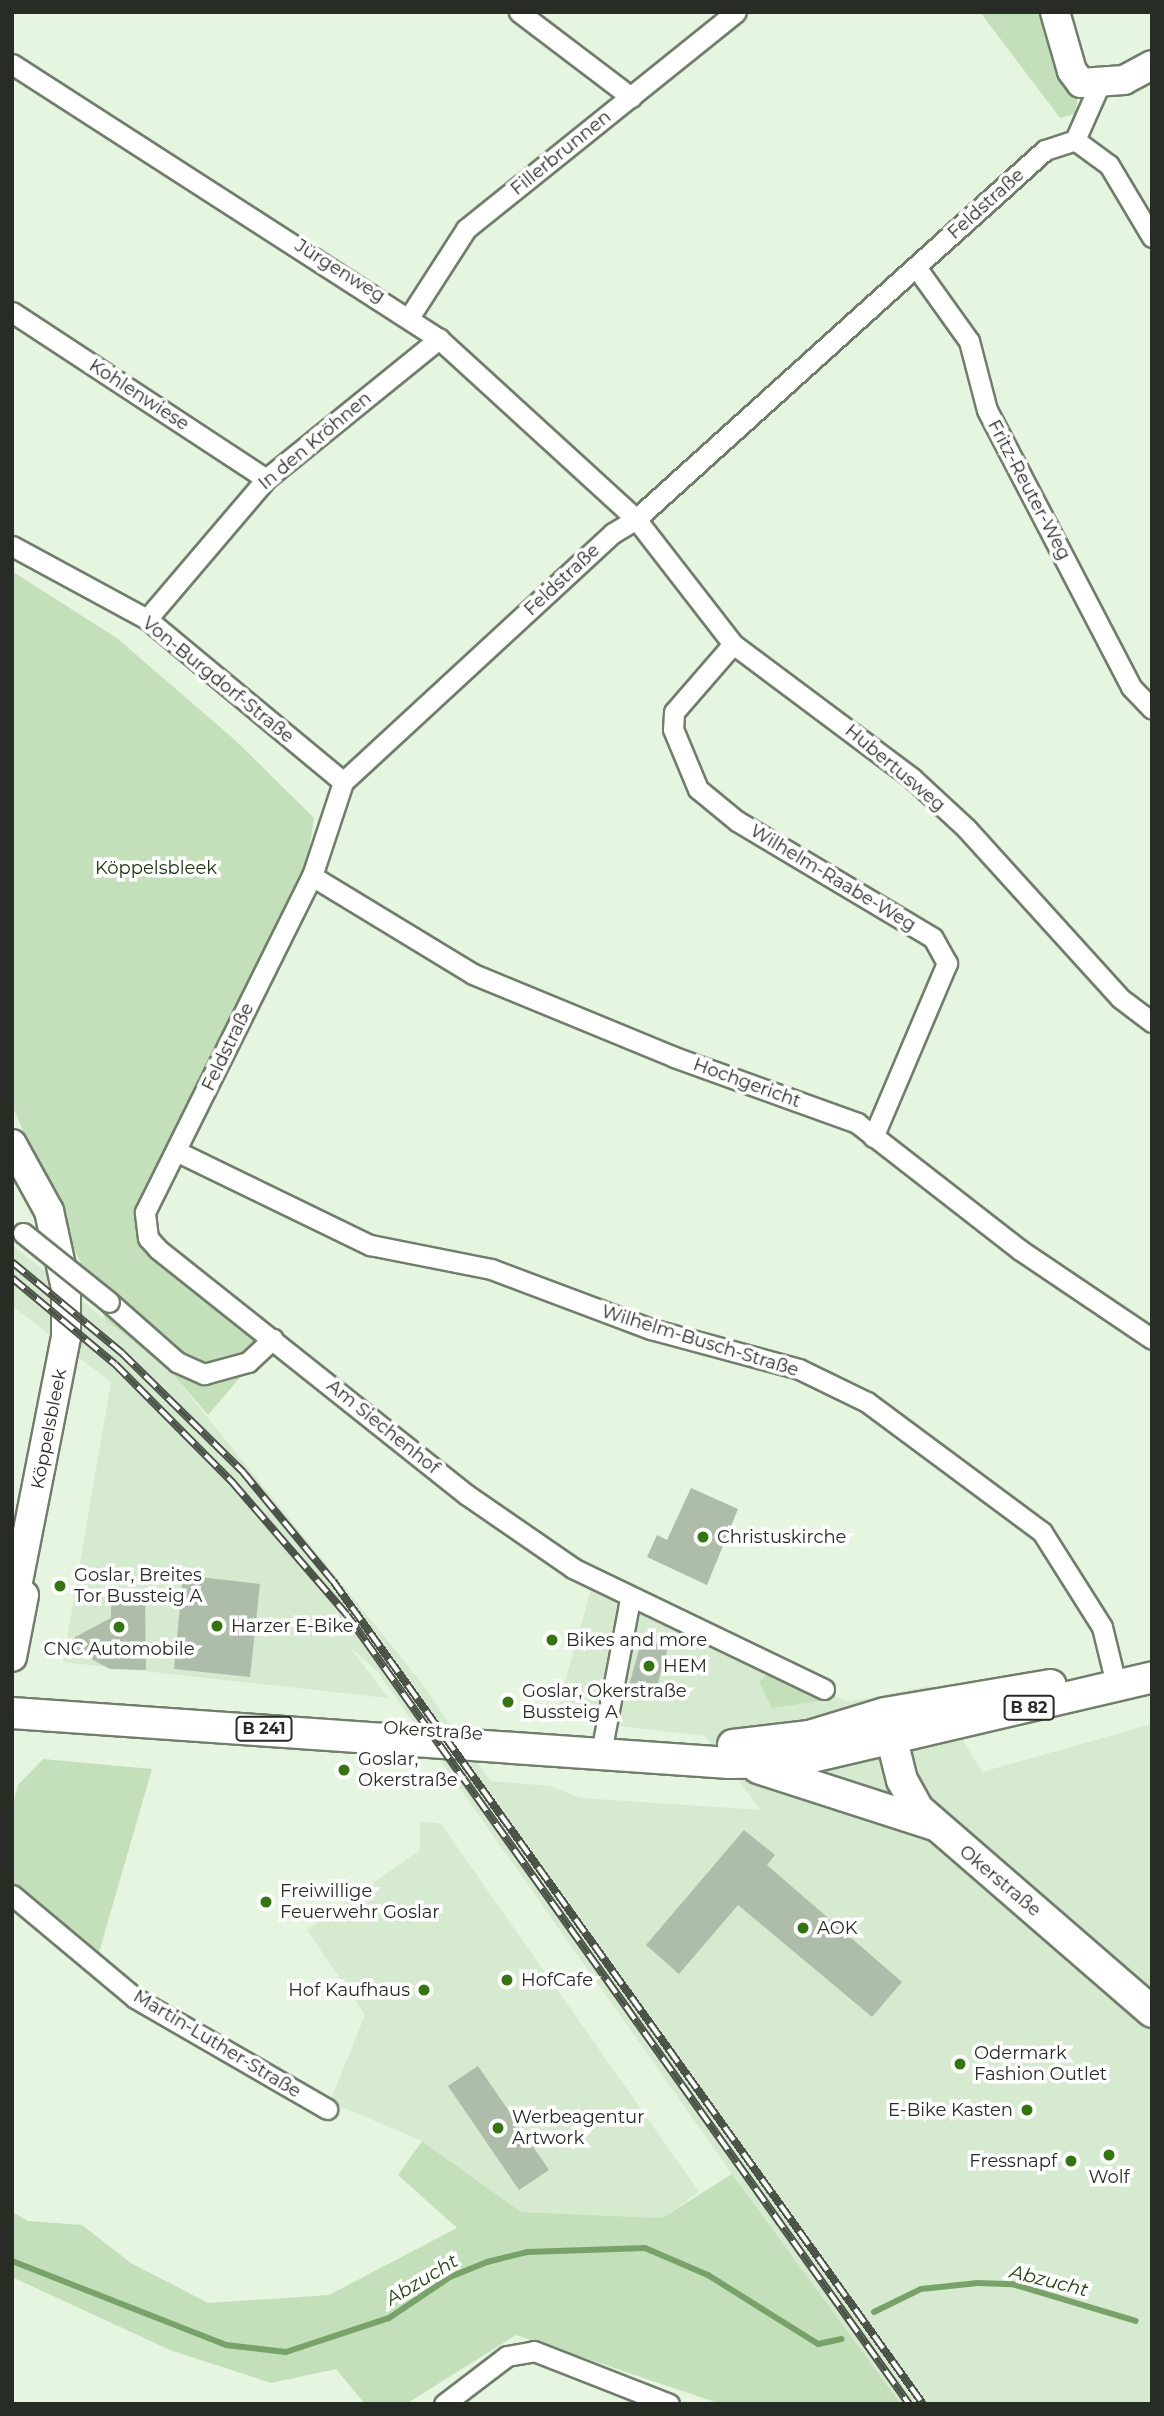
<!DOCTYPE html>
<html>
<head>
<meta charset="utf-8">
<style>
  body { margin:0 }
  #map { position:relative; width:1164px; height:2416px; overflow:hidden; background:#e5f5df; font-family:Montserrat,sans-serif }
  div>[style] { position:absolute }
  .built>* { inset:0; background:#d5eace }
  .green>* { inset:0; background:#c4e0ba }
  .stream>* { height:6px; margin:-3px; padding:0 3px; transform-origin:3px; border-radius:3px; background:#79a26a }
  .building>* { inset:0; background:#aebda9 }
  .roads { filter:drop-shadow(2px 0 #707e6b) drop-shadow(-2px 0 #707e6b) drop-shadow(0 2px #707e6b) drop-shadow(0 -2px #707e6b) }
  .street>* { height:19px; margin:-9.5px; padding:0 9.5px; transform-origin:9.5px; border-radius:9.5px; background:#fff }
  .secondary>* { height:28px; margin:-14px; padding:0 14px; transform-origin:14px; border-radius:14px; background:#fff }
  .primary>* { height:30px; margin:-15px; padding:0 15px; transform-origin:15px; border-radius:15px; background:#fff }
  .rail>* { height:8px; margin-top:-4px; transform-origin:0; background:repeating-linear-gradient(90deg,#fff 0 16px,#4c5349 0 32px); box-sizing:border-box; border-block:2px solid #4c5349 }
  .bridges { filter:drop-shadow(2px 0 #707e6b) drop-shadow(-2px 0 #707e6b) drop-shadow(0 2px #707e6b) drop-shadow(0 -2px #707e6b) }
  .street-bridge>* { height:19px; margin:-9.5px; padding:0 9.5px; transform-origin:9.5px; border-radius:9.5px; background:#fff }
  .dots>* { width:19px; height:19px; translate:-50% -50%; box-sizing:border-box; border:4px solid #fff; border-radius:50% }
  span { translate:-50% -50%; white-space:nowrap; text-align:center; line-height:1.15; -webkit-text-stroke:7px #fff; paint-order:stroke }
  .shield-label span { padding:2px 5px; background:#fff; border:2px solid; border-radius:5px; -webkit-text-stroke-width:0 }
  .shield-label { font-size:16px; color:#272c24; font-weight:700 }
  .street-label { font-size:18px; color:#272c24 }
  .park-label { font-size:18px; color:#17330b }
  .poi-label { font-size:18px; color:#272c24 }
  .left { translate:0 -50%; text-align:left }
  .right { translate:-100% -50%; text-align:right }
  .water-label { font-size:19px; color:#1e460c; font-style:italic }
  .frame { position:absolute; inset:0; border:14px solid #272c24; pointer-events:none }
</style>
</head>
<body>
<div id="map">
  <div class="built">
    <i style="clip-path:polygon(12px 1245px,171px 1372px,417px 1677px,490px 1781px,550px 1786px,580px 1798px,761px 1810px,705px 1736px,555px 1718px,591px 1589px,757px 1656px,847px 1702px,930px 1686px,982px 1772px,1152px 1724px,1152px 2404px,901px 2404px,732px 2174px,377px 1671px,350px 1647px,388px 1698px,63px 1662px,111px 1382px,12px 1306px)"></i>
    <i style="clip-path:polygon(420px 1821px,441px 1824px,699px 2192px,662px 2218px,521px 2212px,422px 2141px,330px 2102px,365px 2015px,307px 1930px,420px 1850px)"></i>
  </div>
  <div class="green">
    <i style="clip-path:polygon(980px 12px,1055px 12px,1081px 83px,1075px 114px,1060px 118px)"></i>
    <i style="clip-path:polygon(12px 571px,118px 639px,236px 741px,314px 818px,302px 896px,145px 1212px,148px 1238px,273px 1339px,208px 1415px,171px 1372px,105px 1319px,12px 1105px)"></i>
    <i style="clip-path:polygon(770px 1672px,832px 1699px,772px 1708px,759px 1682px)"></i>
    <i style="clip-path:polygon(43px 1759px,152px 1769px,98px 1956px,12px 1883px,12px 1807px,18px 1785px)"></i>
    <i style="clip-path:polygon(422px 2141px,521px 2212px,662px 2218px,732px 2174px,901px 2404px,721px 2404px,516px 2335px,406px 2404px,365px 2404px,336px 2369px,271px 2383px,170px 2350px,12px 2277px,12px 2212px,28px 2221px,82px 2225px,131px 2263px,208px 2303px,329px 2295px,457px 2228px,398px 2175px)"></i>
  </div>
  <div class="stream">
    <i style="left:12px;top:2261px;width:230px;rotate:21.4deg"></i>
    <i style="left:226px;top:2345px;width:60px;rotate:6.7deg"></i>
    <i style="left:286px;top:2352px;width:108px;rotate:-18.3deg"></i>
    <i style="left:389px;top:2318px;width:73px;rotate:-33.9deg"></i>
    <i style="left:450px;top:2277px;width:40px;rotate:-22deg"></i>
    <i style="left:487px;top:2262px;width:41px;rotate:-14deg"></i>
    <i style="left:527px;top:2252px;width:118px;rotate:-1.9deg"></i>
    <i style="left:645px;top:2248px;width:69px;rotate:23.2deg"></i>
    <i style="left:708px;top:2275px;width:130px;rotate:32.1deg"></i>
    <i style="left:818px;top:2344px;width:24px;rotate:-12deg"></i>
    <i style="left:874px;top:2312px;width:52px;rotate:-26.1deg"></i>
    <i style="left:921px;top:2289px;width:57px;rotate:-6deg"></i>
    <i style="left:978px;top:2283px;width:34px;rotate:2deg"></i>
    <i style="left:1012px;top:2284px;width:129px;rotate:16.6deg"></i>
  </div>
  <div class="building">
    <i style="clip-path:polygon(691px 1488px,738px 1509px,707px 1585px,647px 1557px,657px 1535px,667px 1540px)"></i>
    <i style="clip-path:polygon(183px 1575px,260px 1584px,250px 1677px,174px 1669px)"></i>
    <i style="clip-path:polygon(111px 1595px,145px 1596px,146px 1670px,110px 1669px,75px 1650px,75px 1637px,111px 1618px)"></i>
    <i style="clip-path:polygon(642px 1639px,668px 1647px,654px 1697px,628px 1689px)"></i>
    <i style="clip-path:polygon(744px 1830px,775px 1855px,767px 1865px,902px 1982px,872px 2017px,738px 1905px,679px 1974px,646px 1945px)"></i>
    <i style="clip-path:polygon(478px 2066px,549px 2170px,519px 2190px,448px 2086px)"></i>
  </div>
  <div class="roads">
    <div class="street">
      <i style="left:519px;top:12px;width:141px;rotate:37.2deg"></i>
      <i style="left:12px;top:64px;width:508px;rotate:32.78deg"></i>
      <i style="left:439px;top:339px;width:267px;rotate:42.4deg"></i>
      <i style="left:636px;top:519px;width:158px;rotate:52.2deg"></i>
      <i style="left:733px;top:644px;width:224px;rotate:36.8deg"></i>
      <i style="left:912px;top:778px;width:74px;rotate:42.8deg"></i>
      <i style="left:966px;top:828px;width:229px;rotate:47.8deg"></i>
      <i style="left:1120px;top:998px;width:40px;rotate:37deg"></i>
      <i style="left:1075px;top:140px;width:42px;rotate:36.3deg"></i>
      <i style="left:1109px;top:165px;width:84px;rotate:59.2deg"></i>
      <i style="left:916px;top:267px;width:91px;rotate:54.4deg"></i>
      <i style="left:969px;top:341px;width:71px;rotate:75.4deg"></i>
      <i style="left:987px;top:410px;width:312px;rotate:62.5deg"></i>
      <i style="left:1131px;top:687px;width:30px;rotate:46deg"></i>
      <i style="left:12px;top:312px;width:304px;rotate:33.3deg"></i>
      <i style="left:410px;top:316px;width:103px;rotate:-57.2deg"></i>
      <i style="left:466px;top:229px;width:346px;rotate:-38.8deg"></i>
      <i style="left:12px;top:546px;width:153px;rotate:28.4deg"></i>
      <i style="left:147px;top:619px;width:255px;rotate:39.7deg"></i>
      <i style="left:147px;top:619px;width:184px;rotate:-49.6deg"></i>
      <i style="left:266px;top:479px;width:223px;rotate:-39deg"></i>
      <i style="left:733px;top:644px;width:90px;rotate:130.9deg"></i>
      <i style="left:674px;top:712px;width:17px;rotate:93deg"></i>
      <i style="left:673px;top:729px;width:65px;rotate:67.4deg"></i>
      <i style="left:698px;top:789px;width:50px;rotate:39.4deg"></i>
      <i style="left:737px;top:821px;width:228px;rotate:30.8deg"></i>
      <i style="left:933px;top:938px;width:29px;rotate:61deg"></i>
      <i style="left:947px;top:963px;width:189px;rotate:113deg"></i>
      <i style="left:312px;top:876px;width:188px;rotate:31.3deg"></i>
      <i style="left:473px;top:974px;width:217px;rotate:22.4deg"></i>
      <i style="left:674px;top:1057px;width:195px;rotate:19.8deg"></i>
      <i style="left:857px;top:1123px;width:207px;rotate:37.9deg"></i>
      <i style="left:1020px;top:1250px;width:159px;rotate:34deg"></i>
      <i style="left:176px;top:1151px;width:216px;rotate:25.9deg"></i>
      <i style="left:370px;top:1245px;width:123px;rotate:11.2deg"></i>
      <i style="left:491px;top:1269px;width:171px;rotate:20.6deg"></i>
      <i style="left:651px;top:1329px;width:153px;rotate:15.1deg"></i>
      <i style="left:799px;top:1369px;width:76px;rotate:25.9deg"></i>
      <i style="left:867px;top:1402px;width:218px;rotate:36.6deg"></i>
      <i style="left:1042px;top:1532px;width:112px;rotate:57.7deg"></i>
      <i style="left:1102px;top:1627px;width:50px;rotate:76.2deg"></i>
      <i style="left:109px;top:1302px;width:91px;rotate:41.4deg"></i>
      <i style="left:177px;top:1362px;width:30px;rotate:24deg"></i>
      <i style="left:204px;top:1374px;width:46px;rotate:-15.3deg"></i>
      <i style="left:248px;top:1362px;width:34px;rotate:-43deg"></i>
      <i style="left:824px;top:1689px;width:279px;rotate:-154.3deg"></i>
      <i style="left:573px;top:1568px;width:129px;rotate:-145.4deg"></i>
      <i style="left:467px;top:1495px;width:395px;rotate:-141.5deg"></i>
      <i style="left:158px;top:1249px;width:15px;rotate:-132deg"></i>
      <i style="left:148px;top:1238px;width:26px;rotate:-97deg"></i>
      <i style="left:145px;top:1212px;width:375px;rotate:-63.6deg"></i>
      <i style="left:312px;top:876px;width:99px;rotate:-71.7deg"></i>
      <i style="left:343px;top:782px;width:367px;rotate:-42.7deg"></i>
      <i style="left:613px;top:533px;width:27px;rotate:-31deg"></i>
      <i style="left:636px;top:519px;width:551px;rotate:-42.06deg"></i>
      <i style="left:1045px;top:150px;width:32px;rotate:-18deg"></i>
      <i style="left:1075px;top:140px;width:67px;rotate:-66.1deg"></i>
      <i style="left:603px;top:1742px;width:146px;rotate:-79.3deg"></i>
      <i style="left:12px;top:1895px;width:160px;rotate:39.9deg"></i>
      <i style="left:135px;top:1998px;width:222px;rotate:30deg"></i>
      <i style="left:444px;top:2404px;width:79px;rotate:-37.3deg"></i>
      <i style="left:507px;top:2356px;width:27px;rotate:-10deg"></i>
      <i style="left:534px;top:2351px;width:145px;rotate:21.4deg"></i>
    </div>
    <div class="secondary">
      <i style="left:1055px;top:12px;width:61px;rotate:73.9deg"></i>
      <i style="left:1072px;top:71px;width:15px;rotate:53deg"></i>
      <i style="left:1081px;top:83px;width:43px;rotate:-4deg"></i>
      <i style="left:1124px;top:80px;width:32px;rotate:-28deg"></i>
      <i style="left:12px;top:1144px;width:77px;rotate:61.1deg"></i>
      <i style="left:49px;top:1211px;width:79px;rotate:77.6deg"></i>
      <i style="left:66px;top:1288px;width:49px;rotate:90deg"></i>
      <i style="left:66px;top:1337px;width:281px;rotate:101.1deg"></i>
      <i style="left:12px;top:1657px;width:63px;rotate:-79deg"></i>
    </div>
    <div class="primary">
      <i style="left:12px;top:1713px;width:719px;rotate:3.99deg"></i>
      <i style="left:729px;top:1763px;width:62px;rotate:-0.9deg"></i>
      <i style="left:791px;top:1762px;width:371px;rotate:-13.2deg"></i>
      <i style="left:888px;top:1724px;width:58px;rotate:76deg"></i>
      <i style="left:902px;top:1780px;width:33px;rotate:61deg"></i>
      <i style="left:918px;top:1809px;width:310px;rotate:40.9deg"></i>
      <i style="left:733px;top:1745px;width:77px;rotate:-6.8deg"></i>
      <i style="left:809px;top:1736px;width:79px;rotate:-16.8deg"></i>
      <i style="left:885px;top:1713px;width:168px;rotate:-9.6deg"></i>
      <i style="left:758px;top:1768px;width:185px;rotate:17.9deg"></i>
    </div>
  </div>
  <div class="rail">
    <i style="left:12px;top:1262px;width:143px;rotate:39.6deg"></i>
    <i style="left:122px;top:1353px;width:170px;rotate:44.5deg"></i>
    <i style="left:243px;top:1472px;width:141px;rotate:50.5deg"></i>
    <i style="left:333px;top:1581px;width:1013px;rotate:54.36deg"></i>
    <i style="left:12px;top:1278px;width:134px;rotate:39.9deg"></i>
    <i style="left:115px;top:1364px;width:168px;rotate:45.2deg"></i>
    <i style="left:233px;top:1483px;width:174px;rotate:49.2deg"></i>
    <i style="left:347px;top:1615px;width:969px;rotate:54.54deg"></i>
  </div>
  <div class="bridges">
    <div class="street-bridge">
      <i style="left:23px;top:1233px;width:110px;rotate:38.7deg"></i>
    </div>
  </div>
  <div class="dots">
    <i style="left:703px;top:1537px;background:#347512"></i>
    <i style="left:60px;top:1586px;background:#347512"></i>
    <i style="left:217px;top:1626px;background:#347512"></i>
    <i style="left:119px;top:1627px;background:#347512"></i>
    <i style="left:552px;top:1640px;background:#347512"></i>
    <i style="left:649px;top:1666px;background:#347512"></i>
    <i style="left:508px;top:1702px;background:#347512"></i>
    <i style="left:344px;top:1770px;background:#347512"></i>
    <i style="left:266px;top:1902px;background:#347512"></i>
    <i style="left:803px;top:1928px;background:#347512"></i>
    <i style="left:507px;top:1980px;background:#347512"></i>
    <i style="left:424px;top:1990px;background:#347512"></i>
    <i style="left:960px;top:2064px;background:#347512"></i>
    <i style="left:1027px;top:2110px;background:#347512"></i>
    <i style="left:498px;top:2128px;background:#347512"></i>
    <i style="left:1109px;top:2155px;background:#347512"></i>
    <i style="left:1071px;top:2161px;background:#347512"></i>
  </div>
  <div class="shield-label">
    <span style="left:1029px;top:1708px">B 82</span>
    <span style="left:264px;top:1729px">B 241</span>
  </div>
  <div class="street-label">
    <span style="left:561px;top:153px;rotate:-39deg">Fillerbrunnen</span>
    <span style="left:986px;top:204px;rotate:-42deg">Feldstraße</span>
    <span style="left:340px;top:271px;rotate:32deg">Jürgenweg</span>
    <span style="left:139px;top:395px;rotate:33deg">Kohlenwiese</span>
    <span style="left:315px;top:441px;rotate:-40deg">In den Kröhnen</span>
    <span style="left:1029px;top:490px;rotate:62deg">Fritz-Reuter-Weg</span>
    <span style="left:562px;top:580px;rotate:-43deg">Feldstraße</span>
    <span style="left:218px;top:680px;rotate:39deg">Von-Burgdorf-Straße</span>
    <span style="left:895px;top:768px;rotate:40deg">Hubertusweg</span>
    <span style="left:833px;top:878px;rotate:31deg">Wilhelm-Raabe-Weg</span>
    <span style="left:228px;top:1047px;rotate:-64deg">Feldstraße</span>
    <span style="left:747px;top:1083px;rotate:20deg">Hochgericht</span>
    <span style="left:700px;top:1341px;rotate:17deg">Wilhelm-Busch-Straße</span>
    <span style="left:383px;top:1427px;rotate:39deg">Am Siechenhof</span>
    <span style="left:49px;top:1429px;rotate:-79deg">Köppelsbleek</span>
    <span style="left:433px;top:1731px;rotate:4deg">Okerstraße</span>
    <span style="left:1000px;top:1881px;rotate:40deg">Okerstraße</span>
    <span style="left:217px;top:2044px;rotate:31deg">Martin-Luther-Straße</span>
  </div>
  <div class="park-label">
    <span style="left:156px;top:868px">Köppelsbleek</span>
  </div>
  <div class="poi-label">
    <span class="left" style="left:717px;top:1537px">Christuskirche</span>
    <span class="left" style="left:74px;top:1586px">Goslar, Breites<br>Tor Bussteig A</span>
    <span class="left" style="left:231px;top:1626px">Harzer E-Bike</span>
    <span class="left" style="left:566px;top:1640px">Bikes and more</span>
    <span style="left:119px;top:1649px">CNC Automobile</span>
    <span class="left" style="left:663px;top:1666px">HEM</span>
    <span class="left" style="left:522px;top:1702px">Goslar, Okerstraße<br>Bussteig A</span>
    <span class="left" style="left:358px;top:1770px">Goslar,<br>Okerstraße</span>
    <span class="left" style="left:280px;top:1902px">Freiwillige<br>Feuerwehr Goslar</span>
    <span class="left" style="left:817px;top:1928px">AOK</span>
    <span class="left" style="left:521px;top:1980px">HofCafe</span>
    <span class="right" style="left:410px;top:1990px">Hof Kaufhaus</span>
    <span class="left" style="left:974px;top:2064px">Odermark<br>Fashion Outlet</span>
    <span class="right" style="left:1013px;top:2110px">E-Bike Kasten</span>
    <span class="left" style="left:512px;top:2128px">Werbeagentur<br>Artwork</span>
    <span class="right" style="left:1057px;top:2161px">Fressnapf</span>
    <span style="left:1109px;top:2177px">Wolf</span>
  </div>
  <div class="water-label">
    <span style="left:422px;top:2280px;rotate:-31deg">Abzucht</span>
    <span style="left:1049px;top:2281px;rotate:14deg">Abzucht</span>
  </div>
  <div class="frame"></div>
</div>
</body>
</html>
